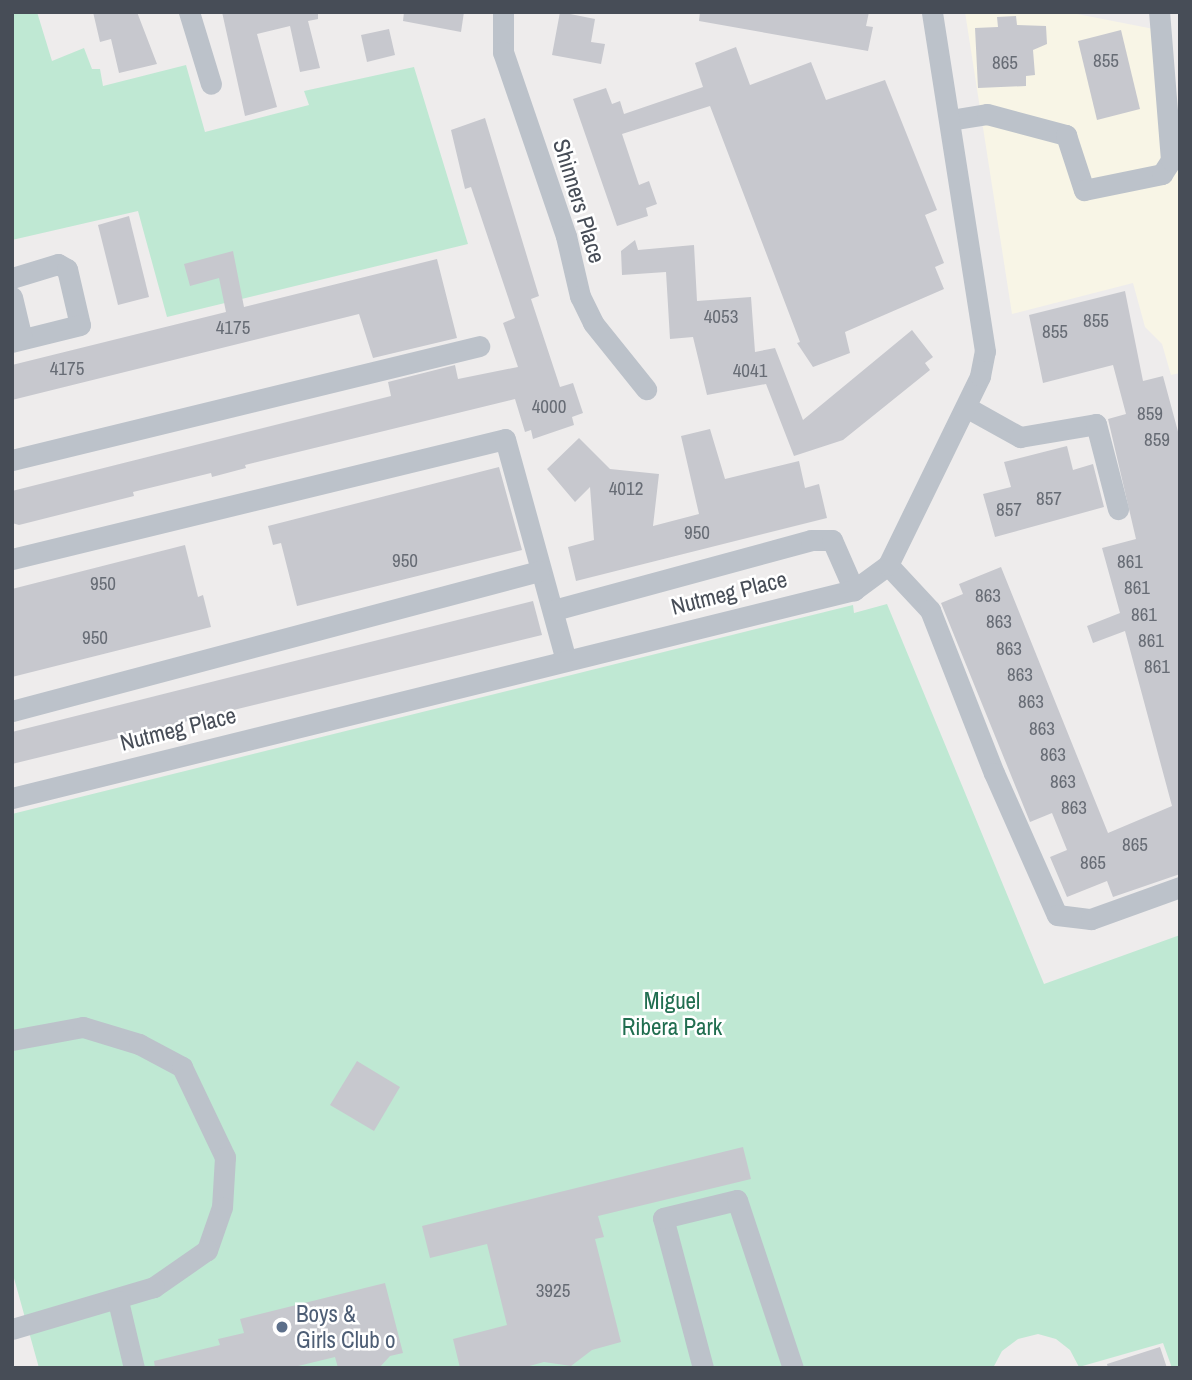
<!DOCTYPE html>
<html>
<head>
<meta charset="utf-8">
<style>
  body { margin:0 }
  #map { position:relative; width:1192px; height:1380px; overflow:hidden; background:#eeecec; font-family:"Archivo Narrow",sans-serif }
  div>[style] { position:absolute }
  .commercial>* { inset:0; background:#f8f5e6 }
  .green>* { inset:0; background:#bfe8d3 }
  .building>* { inset:0; background:#c7c8ce }
  .minor>* { height:21px; margin:-10.5px; padding:0 10.5px; transform-origin:10.5px; border-radius:10.5px; background:#bcc2ca }
  .dots>* { width:19px; height:19px; translate:-50% -50%; box-sizing:border-box; border:4px solid #fff; border-radius:50% }
  span { translate:-50% -50%; white-space:nowrap; text-align:center; line-height:1.15; -webkit-text-stroke:5px #fff; paint-order:stroke }
  .number-label { font-size:19px; color:#676c75 }
  .number-label span { -webkit-text-stroke-width:0 }
  .street-label { font-size:23px; color:#474d57 }
  .park-label { font-size:23px; color:#216e50 }
  .service-label { font-size:23px; color:#4e5e75 }
  .left { translate:0 -50%; text-align:left }
  .frame { position:absolute; inset:0; border:14px solid #474d57; pointer-events:none }
</style>
</head>
<body>
<div id="map">
  <div class="commercial">
    <i style="clip-path:polygon(965px 12px,1067px 12px,1169px 32px,1180px 134px,1180px 373px,1171px 375px,1162px 344px,1145px 327px,1133px 283px,1012px 314px)"></i>
  </div>
  <div class="green">
    <i style="clip-path:polygon(12px 12px,37px 12px,52px 61px,84px 48px,92px 69px,100px 69px,103px 86px,186px 65px,205px 132px,309px 105px,304px 91px,414px 67px,468px 244px,167px 317px,138px 211px,12px 240px)"></i>
    <i style="clip-path:polygon(887px 604px,1044px 984px,1180px 935px,1180px 1368px,1172px 1368px,1163px 1343px,1079px 1367px,1070px 1350px,1056px 1339px,1038px 1334px,1018px 1339px,1002px 1351px,993px 1368px,39px 1368px,12px 1271px,12px 814px,853px 605px,854px 613px)"></i>
  </div>
  <div class="building">
    <i style="clip-path:polygon(93px 12px,137px 12px,157px 64px,119px 73px,111px 39px,100px 42px)"></i>
    <i style="clip-path:polygon(222px 12px,318px 12px,318px 19px,308px 21px,320px 68px,300px 72px,290px 26px,257px 34px,277px 107px,245px 116px)"></i>
    <i style="clip-path:polygon(404px 12px,464px 12px,461px 32px,403px 21px)"></i>
    <i style="clip-path:polygon(560px 12px,595px 19px,591px 42px,605px 44px,601px 64px,552px 55px)"></i>
    <i style="clip-path:polygon(700px 12px,869px 12px,866px 26px,873px 27px,868px 51px,699px 21px)"></i>
    <i style="clip-path:polygon(1016px 16px,1017px 25px,1046px 26px,1047px 44px,1033px 50px,1035px 75px,1026px 76px,1026px 86px,978px 88px,975px 28px,998px 27px,997px 17px)"></i>
    <i style="clip-path:polygon(389px 29px,395px 55px,367px 62px,361px 35px)"></i>
    <i style="clip-path:polygon(1121px 30px,1140px 109px,1097px 120px,1078px 41px)"></i>
    <i style="clip-path:polygon(736px 47px,750px 85px,811px 62px,826px 100px,885px 80px,937px 210px,925px 215px,944px 263px,935px 267px,944px 289px,845px 332px,850px 353px,813px 367px,797px 343px,800px 342px,710px 106px,622px 134px,639px 185px,649px 181px,657px 204px,646px 208px,648px 216px,617px 226px,573px 99px,606px 88px,612px 104px,620px 101px,624px 114px,703px 87px,695px 63px)"></i>
    <i style="clip-path:polygon(485px 118px,539px 296px,531px 299px,560px 387px,573px 383px,583px 413px,572px 417px,574px 425px,533px 439px,531px 430px,525px 432px,515px 399px,245px 465px,246px 468px,212px 477px,211px 473px,133px 492px,134px 496px,19px 525px,12px 523px,12px 491px,391px 396px,388px 382px,455px 365px,458px 379px,518px 367px,503px 323px,515px 318px,471px 187px,465px 189px,451px 130px)"></i>
    <i style="clip-path:polygon(129px 216px,149px 297px,118px 305px,98px 225px)"></i>
    <i style="clip-path:polygon(635px 240px,638px 250px,694px 245px,697px 301px,751px 297px,755px 352px,775px 348px,803px 420px,912px 330px,933px 357px,925px 363px,930px 370px,843px 440px,794px 456px,766px 384px,707px 395px,693px 337px,670px 339px,666px 272px,622px 275px,621px 251px)"></i>
    <i style="clip-path:polygon(233px 251px,244px 307px,437px 259px,457px 338px,373px 358px,359px 314px,12px 400px,12px 365px,226px 312px,219px 278px,190px 286px,184px 264px)"></i>
    <i style="clip-path:polygon(1125px 291px,1143px 381px,1163px 376px,1180px 439px,1180px 874px,1113px 897px,1107px 881px,1067px 897px,1050px 857px,1067px 850px,1052px 813px,1030px 822px,941px 603px,963px 594px,959px 584px,1001px 567px,1108px 833px,1172px 806px,1125px 631px,1093px 643px,1087px 626px,1120px 613px,1102px 548px,1136px 539px,1108px 419px,1126px 414px,1113px 365px,1043px 383px,1029px 315px)"></i>
    <i style="clip-path:polygon(710px 429px,725px 479px,799px 461px,805px 488px,819px 484px,827px 518px,576px 581px,568px 547px,594px 540px,590px 487px,575px 502px,547px 469px,579px 438px,610px 469px,659px 474px,653px 526px,699px 514px,681px 436px)"></i>
    <i style="clip-path:polygon(1067px 446px,1073px 470px,1093px 464px,1104px 507px,995px 537px,983px 494px,1011px 487px,1004px 462px)"></i>
    <i style="clip-path:polygon(499px 467px,522px 550px,297px 606px,281px 543px,273px 545px,268px 526px)"></i>
    <i style="clip-path:polygon(185px 545px,198px 597px,203px 595px,211px 627px,12px 677px,12px 589px)"></i>
    <i style="clip-path:polygon(533px 601px,542px 635px,12px 764px,12px 732px)"></i>
    <i style="clip-path:polygon(357px 1061px,400px 1087px,374px 1131px,330px 1105px)"></i>
    <i style="clip-path:polygon(743px 1147px,751px 1179px,598px 1216px,604px 1237px,595px 1239px,621px 1342px,592px 1350px,571px 1366px,544px 1362px,522px 1368px,460px 1368px,453px 1339px,507px 1325px,487px 1244px,430px 1258px,422px 1226px)"></i>
    <i style="clip-path:polygon(385px 1283px,403px 1353px,390px 1356px,379px 1368px,338px 1368px,335px 1357px,290px 1368px,155px 1368px,154px 1361px,220px 1345px,218px 1339px,244px 1333px,240px 1319px)"></i>
    <i style="clip-path:polygon(1160px 1347px,1167px 1368px,1108px 1368px,1107px 1364px)"></i>
  </div>
  <div class="minor">
    <i style="left:189px;top:12px;width:75px;rotate:73deg"></i>
    <i style="left:503px;top:12px;width:40px;rotate:90deg"></i>
    <i style="left:503px;top:52px;width:194px;rotate:71.1deg"></i>
    <i style="left:566px;top:236px;width:62px;rotate:76.9deg"></i>
    <i style="left:580px;top:296px;width:30px;rotate:64deg"></i>
    <i style="left:593px;top:323px;width:85px;rotate:51.2deg"></i>
    <i style="left:950px;top:120px;width:37px;rotate:-9deg"></i>
    <i style="left:987px;top:114px;width:82px;rotate:14.9deg"></i>
    <i style="left:1066px;top:135px;width:58px;rotate:71.9deg"></i>
    <i style="left:1084px;top:190px;width:80px;rotate:-11.6deg"></i>
    <i style="left:1162px;top:174px;width:17px;rotate:-57deg"></i>
    <i style="left:1171px;top:160px;width:148px;rotate:-94.6deg"></i>
    <i style="left:12px;top:278px;width:48px;rotate:-16.9deg"></i>
    <i style="left:58px;top:264px;width:10px;rotate:29deg"></i>
    <i style="left:67px;top:269px;width:57px;rotate:76.9deg"></i>
    <i style="left:80px;top:325px;width:70px;rotate:166deg"></i>
    <i style="left:12px;top:297px;width:43px;rotate:76.6deg"></i>
    <i style="left:966px;top:407px;width:62px;rotate:29.1deg"></i>
    <i style="left:1020px;top:437px;width:77px;rotate:-9.7deg"></i>
    <i style="left:1096px;top:424px;width:88px;rotate:75.5deg"></i>
    <i style="left:12px;top:460px;width:481px;rotate:-13.7deg"></i>
    <i style="left:12px;top:559px;width:507px;rotate:-13.68deg"></i>
    <i style="left:505px;top:439px;width:229px;rotate:74.6deg"></i>
    <i style="left:888px;top:565px;width:62px;rotate:47deg"></i>
    <i style="left:930px;top:610px;width:175px;rotate:68.6deg"></i>
    <i style="left:994px;top:773px;width:155px;rotate:66.1deg"></i>
    <i style="left:1057px;top:915px;width:34px;rotate:7deg"></i>
    <i style="left:1091px;top:919px;width:95px;rotate:-19.8deg"></i>
    <i style="left:554px;top:610px;width:266px;rotate:-15.2deg"></i>
    <i style="left:811px;top:540px;width:21px"></i>
    <i style="left:832px;top:540px;width:55px;rotate:66.3deg"></i>
    <i style="left:12px;top:711px;width:545px;rotate:-14.88deg"></i>
    <i style="left:12px;top:798px;width:867px;rotate:-13.88deg"></i>
    <i style="left:854px;top:590px;width:42px;rotate:-36.3deg"></i>
    <i style="left:888px;top:565px;width:210px;rotate:-64deg"></i>
    <i style="left:980px;top:376px;width:25px;rotate:-79deg"></i>
    <i style="left:985px;top:351px;width:343px;rotate:-98.9deg"></i>
    <i style="left:12px;top:1040px;width:72px;rotate:-10.4deg"></i>
    <i style="left:83px;top:1027px;width:59px;rotate:16.9deg"></i>
    <i style="left:139px;top:1044px;width:49px;rotate:28.1deg"></i>
    <i style="left:182px;top:1067px;width:100px;rotate:64.5deg"></i>
    <i style="left:225px;top:1157px;width:50px;rotate:93.4deg"></i>
    <i style="left:222px;top:1207px;width:46px;rotate:109.2deg"></i>
    <i style="left:207px;top:1250px;width:65px;rotate:145.1deg"></i>
    <i style="left:154px;top:1287px;width:148px;rotate:163.5deg"></i>
    <i style="left:118px;top:1301px;width:69px;rotate:76.6deg"></i>
    <i style="left:703px;top:1368px;width:155px;rotate:-104.9deg"></i>
    <i style="left:663px;top:1218px;width:76px;rotate:-13.7deg"></i>
    <i style="left:737px;top:1200px;width:177px;rotate:71.6deg"></i>
  </div>
  <div class="dots">
    <i style="left:282px;top:1327px;background:#5c6f8a"></i>
  </div>
  <div class="number-label">
    <span style="left:1106px;top:61px">855</span>
    <span style="left:1005px;top:63px">865</span>
    <span style="left:721px;top:317px">4053</span>
    <span style="left:1096px;top:321px">855</span>
    <span style="left:233px;top:328px">4175</span>
    <span style="left:1055px;top:332px">855</span>
    <span style="left:67px;top:369px">4175</span>
    <span style="left:750px;top:371px">4041</span>
    <span style="left:549px;top:407px">4000</span>
    <span style="left:1150px;top:414px">859</span>
    <span style="left:1157px;top:440px">859</span>
    <span style="left:626px;top:489px">4012</span>
    <span style="left:1049px;top:499px">857</span>
    <span style="left:1009px;top:510px">857</span>
    <span style="left:697px;top:533px">950</span>
    <span style="left:405px;top:561px">950</span>
    <span style="left:1130px;top:562px">861</span>
    <span style="left:103px;top:584px">950</span>
    <span style="left:1137px;top:588px">861</span>
    <span style="left:988px;top:596px">863</span>
    <span style="left:1144px;top:615px">861</span>
    <span style="left:999px;top:622px">863</span>
    <span style="left:95px;top:638px">950</span>
    <span style="left:1151px;top:641px">861</span>
    <span style="left:1009px;top:649px">863</span>
    <span style="left:1157px;top:667px">861</span>
    <span style="left:1020px;top:675px">863</span>
    <span style="left:1031px;top:702px">863</span>
    <span style="left:1042px;top:729px">863</span>
    <span style="left:1053px;top:755px">863</span>
    <span style="left:1063px;top:782px">863</span>
    <span style="left:1074px;top:808px">863</span>
    <span style="left:1135px;top:845px">865</span>
    <span style="left:1093px;top:863px">865</span>
    <span style="left:553px;top:1291px">3925</span>
  </div>
  <div class="street-label">
    <span style="left:579px;top:201px;rotate:73deg">Shinners Place</span>
    <span style="left:729px;top:593px;rotate:-14deg">Nutmeg Place</span>
    <span style="left:178px;top:729px;rotate:-14deg">Nutmeg Place</span>
  </div>
  <div class="park-label">
    <span style="left:672px;top:1014px">Miguel<br>Ribera Park</span>
  </div>
  <div class="service-label">
    <span class="left" style="left:296px;top:1327px">Boys &amp;<br>Girls Club o</span>
  </div>
  <div class="frame"></div>
</div>
</body>
</html>
